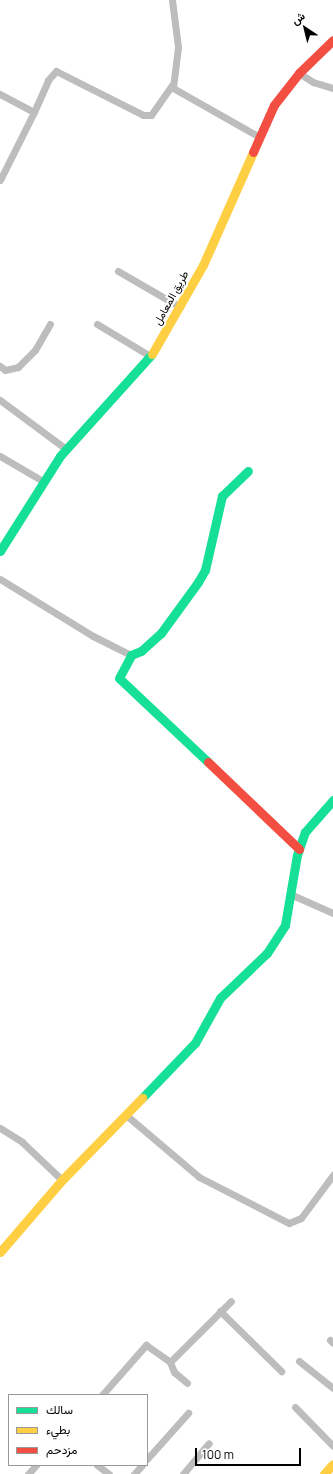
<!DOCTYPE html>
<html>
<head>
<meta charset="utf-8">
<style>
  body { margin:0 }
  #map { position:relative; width:333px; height:1474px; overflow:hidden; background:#fff; font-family:Manrope,Vazirmatn,sans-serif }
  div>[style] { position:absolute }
  .street>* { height:7px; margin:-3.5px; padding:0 3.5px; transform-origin:3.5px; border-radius:3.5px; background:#bdbdbd }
  .fast>* { height:9px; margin:-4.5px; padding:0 4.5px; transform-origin:4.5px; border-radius:4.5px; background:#16e098 }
  .slow>* { height:9px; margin:-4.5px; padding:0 4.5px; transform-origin:4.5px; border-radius:4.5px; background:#ffcf43 }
  .jam>* { height:9px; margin:-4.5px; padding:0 4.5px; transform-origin:4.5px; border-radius:4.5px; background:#f24e42 }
  span { translate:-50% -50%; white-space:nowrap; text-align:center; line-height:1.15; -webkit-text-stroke:4px #fff; paint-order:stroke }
  .street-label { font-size:11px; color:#000 }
  .legend { position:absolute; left:8px; top:1394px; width:140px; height:72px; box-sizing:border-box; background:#fff; border:1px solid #999; margin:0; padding:5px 7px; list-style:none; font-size:12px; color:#000 }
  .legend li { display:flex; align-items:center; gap:8px; height:20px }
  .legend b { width:20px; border:1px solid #999 }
  .north { position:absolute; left:285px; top:8px; width:40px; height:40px; -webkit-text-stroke:3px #fff; paint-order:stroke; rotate:325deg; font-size:11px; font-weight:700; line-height:16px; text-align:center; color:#000 }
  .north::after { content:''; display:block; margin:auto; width:14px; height:18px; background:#000; clip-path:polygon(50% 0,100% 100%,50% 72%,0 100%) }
  .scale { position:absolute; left:195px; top:1448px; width:106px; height:18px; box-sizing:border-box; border:2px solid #000; border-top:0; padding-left:5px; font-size:12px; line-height:14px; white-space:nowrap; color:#000; -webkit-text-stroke:3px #fff; paint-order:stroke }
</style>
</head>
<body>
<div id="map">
  <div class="street">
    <i style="left:172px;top:0;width:47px;rotate:82.7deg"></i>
    <i style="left:178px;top:47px;width:41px;rotate:97deg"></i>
    <i style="left:173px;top:88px;width:98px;rotate:29.5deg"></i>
    <i style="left:299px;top:73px;width:17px;rotate:33deg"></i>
    <i style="left:313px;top:82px;width:21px;rotate:17deg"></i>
    <i style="left:0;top:94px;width:38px;rotate:28deg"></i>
    <i style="left:34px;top:112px;width:35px;rotate:-66deg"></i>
    <i style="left:48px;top:80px;width:12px;rotate:-48deg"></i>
    <i style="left:56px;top:71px;width:97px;rotate:26.8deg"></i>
    <i style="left:143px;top:115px;width:8px"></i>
    <i style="left:151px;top:115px;width:37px;rotate:-55deg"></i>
    <i style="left:0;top:180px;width:76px;rotate:-63.4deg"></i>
    <i style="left:118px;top:271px;width:72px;rotate:30.1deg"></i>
    <i style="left:97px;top:324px;width:62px;rotate:31.1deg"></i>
    <i style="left:0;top:366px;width:6px;rotate:39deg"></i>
    <i style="left:5px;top:370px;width:13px;rotate:-13deg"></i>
    <i style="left:18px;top:367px;width:24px;rotate:-45deg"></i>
    <i style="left:35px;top:350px;width:30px;rotate:-60deg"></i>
    <i style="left:0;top:400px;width:82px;rotate:36.6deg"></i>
    <i style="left:0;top:456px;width:50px;rotate:30.2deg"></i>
    <i style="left:0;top:579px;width:109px;rotate:31.5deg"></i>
    <i style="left:93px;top:636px;width:42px;rotate:26.6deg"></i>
    <i style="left:290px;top:894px;width:47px;rotate:23.8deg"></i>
    <i style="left:126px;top:1115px;width:96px;rotate:40.3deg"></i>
    <i style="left:199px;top:1177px;width:101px;rotate:27.1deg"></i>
    <i style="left:289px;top:1223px;width:13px;rotate:-23deg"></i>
    <i style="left:301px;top:1218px;width:54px;rotate:-53.3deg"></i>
    <i style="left:0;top:1128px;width:26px;rotate:32deg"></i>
    <i style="left:22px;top:1142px;width:55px;rotate:43.5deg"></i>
    <i style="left:220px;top:1311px;width:86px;rotate:44.5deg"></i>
    <i style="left:330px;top:1340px;width:4px;rotate:45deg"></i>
    <i style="left:299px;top:1361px;width:43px;rotate:38.5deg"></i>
    <i style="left:170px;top:1362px;width:11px;rotate:68deg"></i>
    <i style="left:174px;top:1372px;width:17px;rotate:40deg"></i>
    <i style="left:102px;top:1395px;width:67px;rotate:-48.7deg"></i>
    <i style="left:146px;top:1345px;width:29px;rotate:35deg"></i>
    <i style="left:170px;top:1362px;width:86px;rotate:-45deg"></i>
    <i style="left:295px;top:1407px;width:54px;rotate:45.7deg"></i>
    <i style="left:147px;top:1459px;width:62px;rotate:-48.3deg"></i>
    <i style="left:97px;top:1465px;width:15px;rotate:37deg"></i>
    <i style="left:28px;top:1474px;width:12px;rotate:-48deg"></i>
    <i style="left:134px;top:1474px;width:12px;rotate:-48deg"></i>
    <i style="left:183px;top:1474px;width:40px;rotate:-50deg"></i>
  </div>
  <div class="fast">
    <i style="left:0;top:551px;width:112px;rotate:-57.7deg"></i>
    <i style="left:60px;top:456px;width:137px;rotate:-48deg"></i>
    <i style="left:208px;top:762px;width:122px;rotate:-136.7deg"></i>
    <i style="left:119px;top:678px;width:26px;rotate:-62deg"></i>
    <i style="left:131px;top:655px;width:11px;rotate:-22deg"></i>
    <i style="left:141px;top:651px;width:27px;rotate:-42deg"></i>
    <i style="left:161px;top:633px;width:63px;rotate:-54deg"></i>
    <i style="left:198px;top:582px;width:14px;rotate:-60deg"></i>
    <i style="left:205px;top:570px;width:76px;rotate:-77.1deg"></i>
    <i style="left:222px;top:496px;width:36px;rotate:-44deg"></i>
    <i style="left:142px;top:1098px;width:76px;rotate:-46.1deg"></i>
    <i style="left:195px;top:1043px;width:51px;rotate:-60.9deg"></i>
    <i style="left:220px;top:998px;width:65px;rotate:-43.8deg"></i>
    <i style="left:267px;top:953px;width:33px;rotate:-57deg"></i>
    <i style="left:285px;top:925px;width:71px;rotate:-80.3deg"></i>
    <i style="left:297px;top:855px;width:24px;rotate:-71deg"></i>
    <i style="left:305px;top:832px;width:43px;rotate:-48.8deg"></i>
  </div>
  <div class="slow">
    <i style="left:152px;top:354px;width:103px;rotate:-60.2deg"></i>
    <i style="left:203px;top:265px;width:124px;rotate:-66.1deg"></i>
    <i style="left:0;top:1252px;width:95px;rotate:-49.3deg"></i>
    <i style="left:62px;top:1180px;width:115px;rotate:-45.7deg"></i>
    <i style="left:324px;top:1474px;width:13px;rotate:-48deg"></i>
  </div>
  <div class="jam">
    <i style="left:253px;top:152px;width:51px;rotate:-65.9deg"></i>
    <i style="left:274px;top:105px;width:41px;rotate:-52deg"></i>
    <i style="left:299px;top:73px;width:47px;rotate:-44.1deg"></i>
    <i style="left:208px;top:762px;width:126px;rotate:43.7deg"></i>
  </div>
  <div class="street-label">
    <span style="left:171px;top:298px;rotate:-61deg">طريق المعامل</span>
  </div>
  <ul class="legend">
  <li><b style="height:5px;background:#16e098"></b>سالك</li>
  <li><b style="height:5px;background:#ffcf43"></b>بطيء</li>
  <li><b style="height:5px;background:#f24e42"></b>مزدحم</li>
  </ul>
  <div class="north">ش</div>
  <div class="scale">100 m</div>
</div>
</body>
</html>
